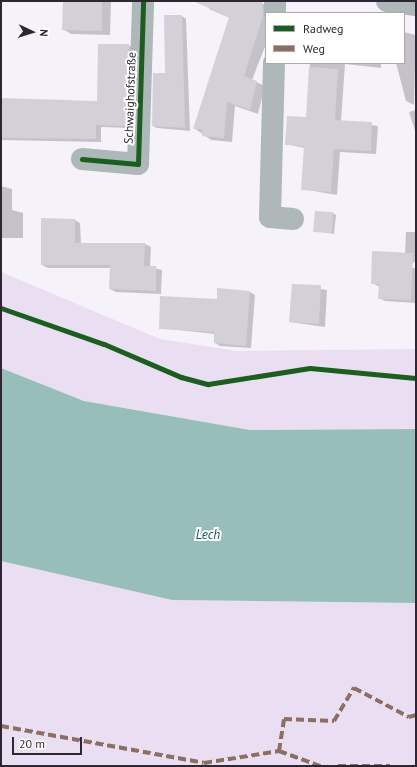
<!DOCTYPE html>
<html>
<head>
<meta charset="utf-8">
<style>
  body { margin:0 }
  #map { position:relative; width:417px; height:767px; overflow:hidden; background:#f6f2fa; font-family:"PT Sans",sans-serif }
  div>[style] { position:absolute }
  .green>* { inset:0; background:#eadff2 }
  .water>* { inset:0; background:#98beba }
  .shadow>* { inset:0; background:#0003 }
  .building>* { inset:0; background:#d4d0d8 }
  .minor>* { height:22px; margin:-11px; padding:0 11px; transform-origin:11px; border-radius:11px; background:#afb8b9 }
  .quiet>* { height:4px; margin-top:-2px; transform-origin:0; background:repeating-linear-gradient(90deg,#8d6e63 0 8px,transparent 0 12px) }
  .cycleway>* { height:5px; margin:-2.5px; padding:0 2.5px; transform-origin:2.5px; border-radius:2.5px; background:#1b5e20 }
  span { translate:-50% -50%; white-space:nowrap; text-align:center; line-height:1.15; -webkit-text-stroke:4px #fff; paint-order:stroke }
  .street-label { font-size:12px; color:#2d2731 }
  .water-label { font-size:13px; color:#0c5d53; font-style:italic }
  .frame { position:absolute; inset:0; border:2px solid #2d2731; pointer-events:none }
  .legend { position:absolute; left:265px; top:12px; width:140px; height:52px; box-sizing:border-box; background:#fff; border:1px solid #aba9ad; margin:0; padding:5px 7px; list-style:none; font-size:12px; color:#2d2731 }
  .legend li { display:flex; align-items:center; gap:8px; height:20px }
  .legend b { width:20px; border:1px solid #aba9ad }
  .north { position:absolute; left:12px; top:12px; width:40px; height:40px; -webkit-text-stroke:3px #fff; paint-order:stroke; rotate:94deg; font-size:11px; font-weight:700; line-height:16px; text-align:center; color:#2d2731 }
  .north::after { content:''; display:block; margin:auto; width:14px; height:18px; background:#2d2731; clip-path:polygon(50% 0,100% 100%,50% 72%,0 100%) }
  .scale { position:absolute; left:12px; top:737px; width:70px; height:18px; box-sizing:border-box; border:2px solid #2d2731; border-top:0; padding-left:5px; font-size:12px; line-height:14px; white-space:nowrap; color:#2d2731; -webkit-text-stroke:3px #fff; paint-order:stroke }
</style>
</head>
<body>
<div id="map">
  <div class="green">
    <i style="clip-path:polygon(1px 272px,160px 339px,237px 351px,416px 349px,416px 429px,250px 430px,84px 401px,1px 368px)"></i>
    <i style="clip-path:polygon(1px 561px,172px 600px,416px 603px,416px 766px,1px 766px)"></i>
  </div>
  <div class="water">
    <i style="clip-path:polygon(1px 368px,84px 401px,250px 430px,416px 429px,416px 603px,172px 600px,1px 561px)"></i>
  </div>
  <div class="shadow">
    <i style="clip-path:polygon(64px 1px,111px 1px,110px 35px,71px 34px,63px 29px)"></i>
    <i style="clip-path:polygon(211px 1px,257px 1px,270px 7px,266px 13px,266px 44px,252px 80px,265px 86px,258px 114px,235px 106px,232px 142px,211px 140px,194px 128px,230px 18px,209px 9px)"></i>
    <i style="clip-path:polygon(182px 16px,186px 19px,190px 131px,157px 128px,153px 126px)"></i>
    <i style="clip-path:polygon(404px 32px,416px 35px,414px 105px,406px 101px,396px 63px,404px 63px)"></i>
    <i style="clip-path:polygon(128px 45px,134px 48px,132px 128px,101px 127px,101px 142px,1px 140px,1px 99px,98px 102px)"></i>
    <i style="clip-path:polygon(310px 63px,381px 63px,381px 68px,345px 64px,341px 121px,378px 126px,376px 154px,340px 152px,337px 195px,302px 189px,305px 148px,286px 144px,307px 118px)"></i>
    <i style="clip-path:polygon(416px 110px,416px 134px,409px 112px)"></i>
    <i style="clip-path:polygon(1px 186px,12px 189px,12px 210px,23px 213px,23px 238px,1px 238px)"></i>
    <i style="clip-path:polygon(333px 213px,336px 215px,334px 234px,315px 231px)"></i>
    <i style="clip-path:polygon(75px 220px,80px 223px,81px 244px,145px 244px,151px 247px,150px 267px,162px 270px,161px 294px,116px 292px,110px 289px,111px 268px,48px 268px,42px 265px)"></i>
    <i style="clip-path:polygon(406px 232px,416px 232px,416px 261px,404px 268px,416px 268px,416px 303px,385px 301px,379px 298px,380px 287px,372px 283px,405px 254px)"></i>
    <i style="clip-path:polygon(293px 285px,327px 290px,325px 327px,290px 322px)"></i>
    <i style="clip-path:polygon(250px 292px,255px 295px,251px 348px,220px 346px,215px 343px,215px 334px,160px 328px)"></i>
  </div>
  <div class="building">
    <i style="clip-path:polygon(63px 1px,102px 1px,102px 31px,62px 30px)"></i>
    <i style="clip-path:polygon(193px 1px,262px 1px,263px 16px,244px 76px,257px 81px,250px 110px,227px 102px,224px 138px,202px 136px,202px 129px,193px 129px,229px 17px)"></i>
    <i style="clip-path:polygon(164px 15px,182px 15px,185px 128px,152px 126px,153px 73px,165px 73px)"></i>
    <i style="clip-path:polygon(98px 44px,129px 44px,127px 126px,96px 125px,96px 139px,1px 138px,1px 98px,97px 101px)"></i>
    <i style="clip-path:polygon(309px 67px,338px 69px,335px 120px,372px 122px,371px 151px,334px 149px,331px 192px,301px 190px,304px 146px,285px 145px,287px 116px,306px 117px)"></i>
    <i style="clip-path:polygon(315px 211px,333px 212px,332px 233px,313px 232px)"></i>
    <i style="clip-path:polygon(41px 218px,75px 219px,75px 243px,145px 243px,144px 266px,156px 266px,156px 291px,109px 289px,110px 265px,41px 265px)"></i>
    <i style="clip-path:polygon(372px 251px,413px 253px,411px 300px,378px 299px,379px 284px,371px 284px)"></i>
    <i style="clip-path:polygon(292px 284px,321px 285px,319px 324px,289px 322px)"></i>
    <i style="clip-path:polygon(217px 288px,250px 291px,246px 346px,214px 343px,214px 332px,159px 329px,160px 296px,217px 299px)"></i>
  </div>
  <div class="minor">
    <i style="left:387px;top:1px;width:29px;rotate:8deg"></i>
    <i style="left:275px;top:13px;width:12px;rotate:-90deg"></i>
    <i style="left:274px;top:63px;width:154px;rotate:91.5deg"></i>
    <i style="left:270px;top:217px;width:23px;rotate:5deg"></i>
    <i style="left:82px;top:159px;width:56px;rotate:5.1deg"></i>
    <i style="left:138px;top:164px;width:163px;rotate:-88.2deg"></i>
  </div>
  <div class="quiet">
    <i style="left:1px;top:726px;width:206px;rotate:10.3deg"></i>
    <i style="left:204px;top:763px;width:76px;rotate:-9.1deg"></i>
    <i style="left:279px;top:751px;width:44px;rotate:20.1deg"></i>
    <i style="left:279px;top:751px;width:32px;rotate:-81deg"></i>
    <i style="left:284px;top:719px;width:50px;rotate:2.3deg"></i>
    <i style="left:334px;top:721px;width:39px;rotate:-59deg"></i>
    <i style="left:354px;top:688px;width:62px;rotate:27.8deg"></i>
    <i style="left:409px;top:717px;width:7px;rotate:-16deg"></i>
    <i style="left:338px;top:766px;width:52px"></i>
  </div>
  <div class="cycleway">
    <i style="left:82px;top:159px;width:56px;rotate:5.1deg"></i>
    <i style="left:138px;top:164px;width:163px;rotate:-88.2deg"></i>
    <i style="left:1px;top:308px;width:109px;rotate:19.3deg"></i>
    <i style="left:104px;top:344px;width:84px;rotate:23.2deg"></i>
    <i style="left:181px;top:377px;width:28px;rotate:15deg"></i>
    <i style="left:208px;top:384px;width:103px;rotate:-8.9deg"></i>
    <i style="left:310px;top:368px;width:106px;rotate:5.4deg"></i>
  </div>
  <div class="street-label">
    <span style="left:130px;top:98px;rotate:-88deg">Schwaighofstraße</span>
  </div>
  <div class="water-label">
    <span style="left:208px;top:535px">Lech</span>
  </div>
  <div class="frame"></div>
  <ul class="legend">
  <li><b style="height:5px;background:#1b5e20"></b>Radweg</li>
  <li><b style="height:5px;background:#8d6e63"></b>Weg</li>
  </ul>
  <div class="north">N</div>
  <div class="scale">20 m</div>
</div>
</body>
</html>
